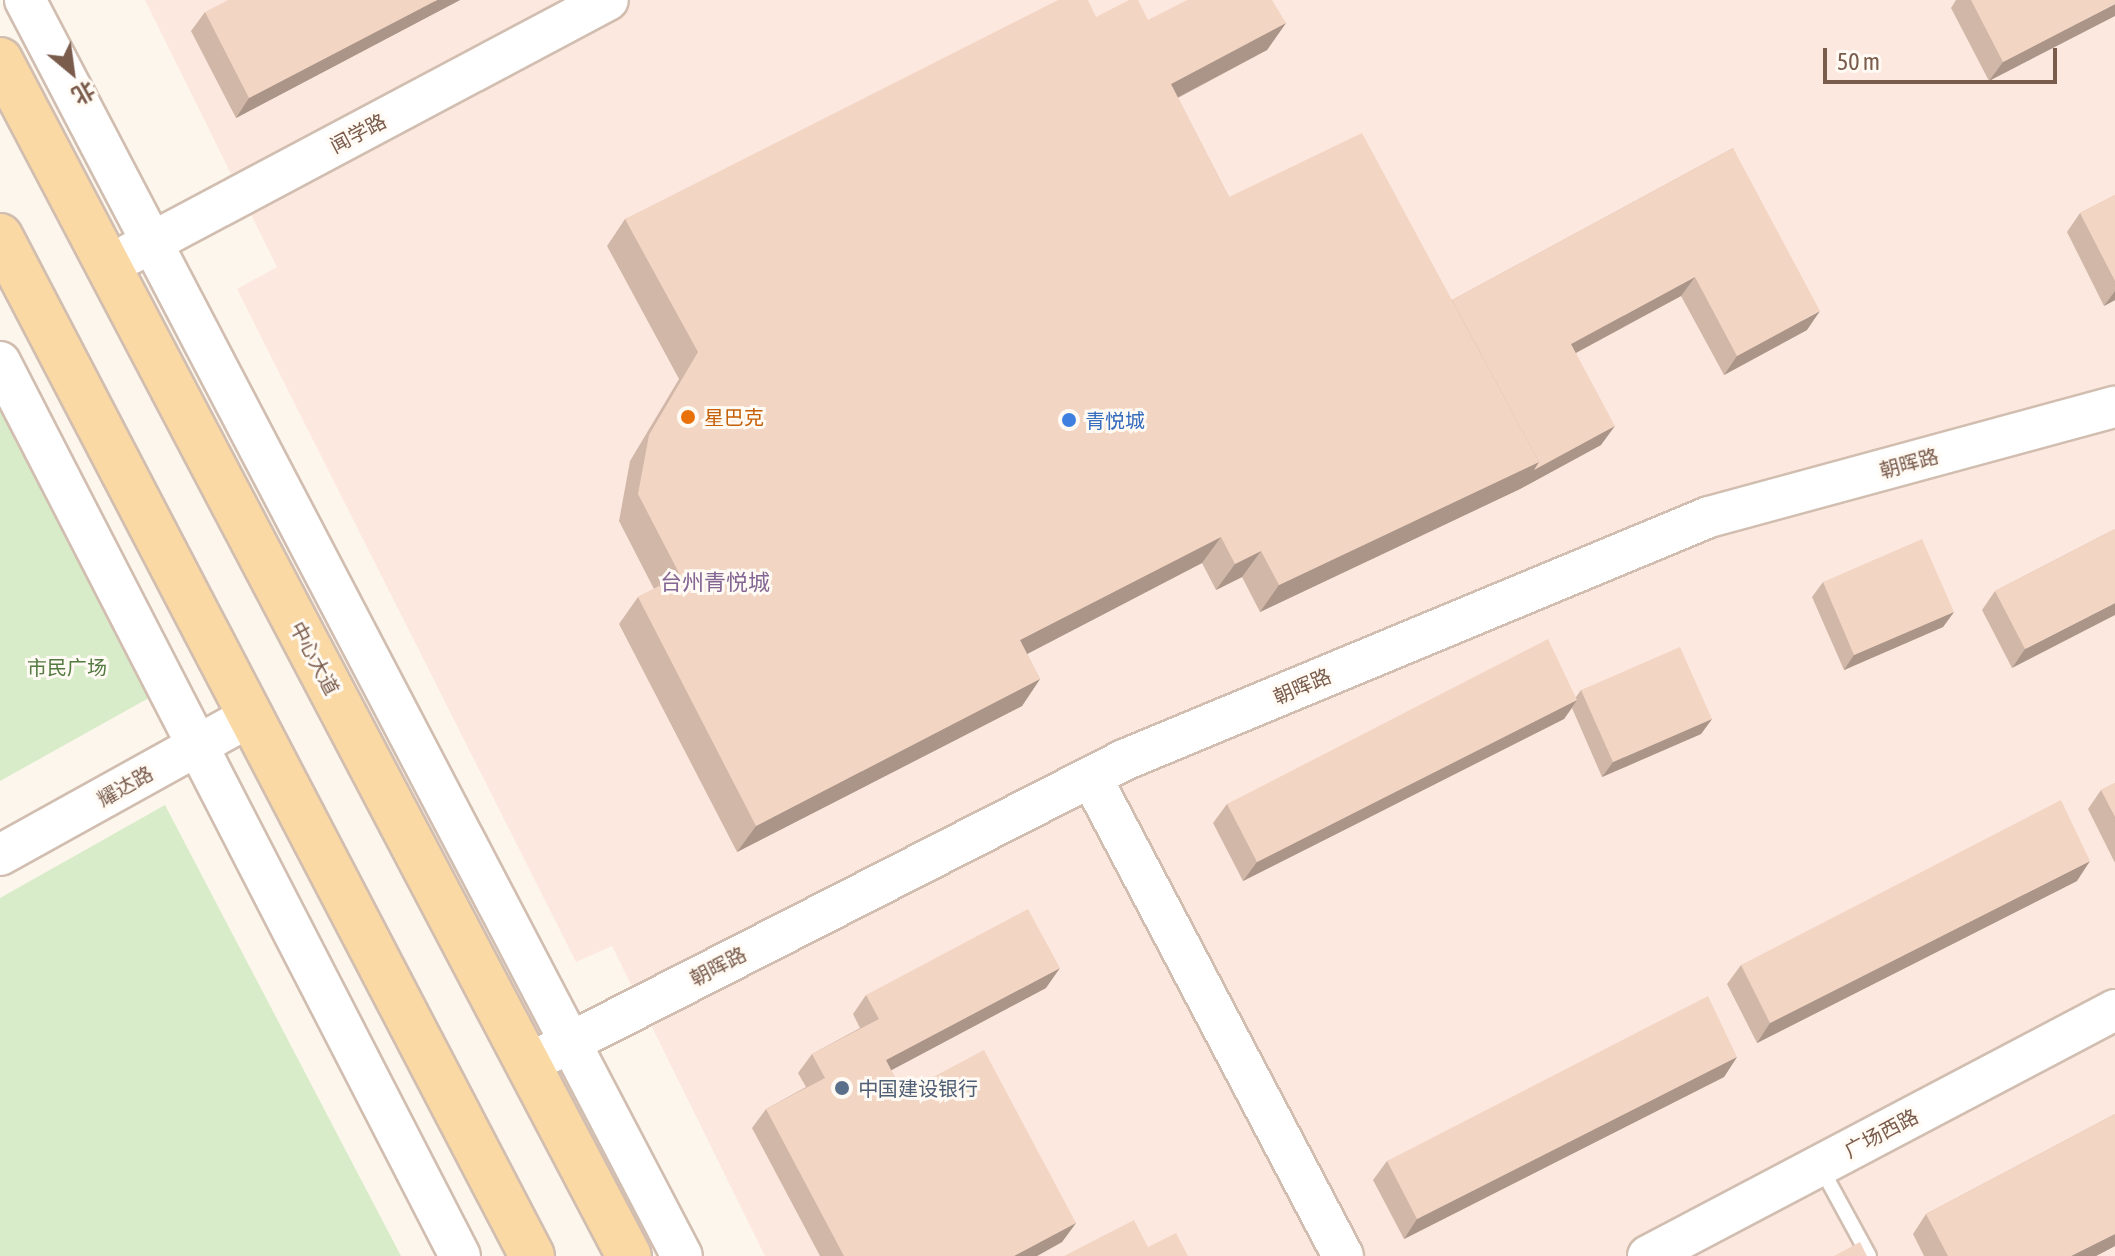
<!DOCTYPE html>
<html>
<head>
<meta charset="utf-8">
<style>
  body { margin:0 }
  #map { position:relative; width:2115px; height:1256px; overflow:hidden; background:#fdf6ec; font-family:"Asap Condensed","Noto Sans SC",sans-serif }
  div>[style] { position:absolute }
  .commercial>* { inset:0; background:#fde8e0 }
  .green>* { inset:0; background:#d8ecc9 }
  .roads { filter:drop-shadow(2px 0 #d1beb0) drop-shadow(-2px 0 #d1beb0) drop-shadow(0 2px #d1beb0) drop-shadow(0 -2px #d1beb0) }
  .lane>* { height:14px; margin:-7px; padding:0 7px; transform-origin:7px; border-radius:7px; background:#fff }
  .secondary>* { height:40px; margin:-20px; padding:0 20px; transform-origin:20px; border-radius:20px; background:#fff }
  .primary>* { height:44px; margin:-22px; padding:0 22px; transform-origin:22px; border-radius:22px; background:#fbd9a5 }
  .wall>* { inset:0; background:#d1b7a8 }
  .shaded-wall>* { inset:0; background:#aa9588 }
  .building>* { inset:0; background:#f3d5c3 }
  .dots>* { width:22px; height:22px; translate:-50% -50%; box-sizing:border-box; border:4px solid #fffaf3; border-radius:50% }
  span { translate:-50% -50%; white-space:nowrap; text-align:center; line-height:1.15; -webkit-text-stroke:6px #fffaf3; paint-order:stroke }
  .street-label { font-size:20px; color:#7a5c4d }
  .food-label { font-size:20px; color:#c56008 }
  .left { translate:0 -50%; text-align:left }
  .shop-label { font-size:20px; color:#366cbe }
  .park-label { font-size:20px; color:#537a41 }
  .service-label { font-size:20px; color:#4e5e75 }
  .neighbourhood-label { font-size:22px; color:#846695 }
  .north { position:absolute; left:32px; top:32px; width:80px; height:80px; -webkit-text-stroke:6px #fffaf3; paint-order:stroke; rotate:151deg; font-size:22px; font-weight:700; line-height:32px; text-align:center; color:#7a5c4d }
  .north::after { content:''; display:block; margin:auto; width:28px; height:36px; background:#7a5c4d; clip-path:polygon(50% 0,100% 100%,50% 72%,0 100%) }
  .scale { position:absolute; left:1823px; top:48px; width:234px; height:36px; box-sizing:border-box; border:4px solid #7a5c4d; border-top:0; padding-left:10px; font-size:24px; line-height:28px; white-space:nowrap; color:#7a5c4d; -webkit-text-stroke:6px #fffaf3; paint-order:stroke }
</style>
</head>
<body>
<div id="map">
  <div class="commercial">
    <i style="clip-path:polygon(145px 0,2115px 0,2115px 1256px,765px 1256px,612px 946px,576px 962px,237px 289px,277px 267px)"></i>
  </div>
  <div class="green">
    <i style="clip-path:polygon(0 392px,156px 694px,0 781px)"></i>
    <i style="clip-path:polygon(165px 805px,401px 1256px,0 1256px,0 898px)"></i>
  </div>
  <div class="roads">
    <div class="lane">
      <i style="left:1820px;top:1166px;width:102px;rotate:61.4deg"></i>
    </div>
    <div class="secondary">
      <i style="left:25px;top:0;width:1417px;rotate:62.39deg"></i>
      <i style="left:130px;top:254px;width:541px;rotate:-27.99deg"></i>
      <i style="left:0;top:362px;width:1005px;rotate:62.77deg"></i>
      <i style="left:1091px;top:777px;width:541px;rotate:62.25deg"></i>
      <i style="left:0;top:855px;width:287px;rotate:-29deg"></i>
      <i style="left:528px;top:1064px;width:669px;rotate:-27.02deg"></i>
      <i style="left:1124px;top:760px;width:633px;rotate:-22.56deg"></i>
      <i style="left:1709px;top:517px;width:421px;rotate:-15.2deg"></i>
      <i style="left:1648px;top:1256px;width:528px;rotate:-27.78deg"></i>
    </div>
    <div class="primary">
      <i style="left:0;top:60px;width:1351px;rotate:62.26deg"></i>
      <i style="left:0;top:236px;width:1150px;rotate:62.45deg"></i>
    </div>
  </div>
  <div class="wall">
    <i style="clip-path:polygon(460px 0,236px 118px,191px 31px,205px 12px)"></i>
    <i style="clip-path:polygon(1956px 0,2115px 0,1989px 81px,1951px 8px)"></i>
    <i style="clip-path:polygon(1096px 17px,1148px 20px,1286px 23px,1267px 50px,1178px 98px,1229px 197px,1452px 300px,1733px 148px,1807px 330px,1724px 375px,1681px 296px,1576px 353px,1601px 445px,1520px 489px,1260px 612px,1242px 577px,1216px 590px,1202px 563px,1027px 654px,1040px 679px,1022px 706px,737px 852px,619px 624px,638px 597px,654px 589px,619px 521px,630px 461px,679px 379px,607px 246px,625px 219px)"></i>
    <i style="clip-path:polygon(2115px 195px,2115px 300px,2104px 306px,2067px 232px,2080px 213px)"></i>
    <i style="clip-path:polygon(2115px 529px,2012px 668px,1982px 610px,1995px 591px)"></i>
    <i style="clip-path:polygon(1823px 582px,1954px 612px,1943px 627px,1844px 670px,1812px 597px)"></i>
    <i style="clip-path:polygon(1581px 690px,1712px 719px,1701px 734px,1602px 777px,1572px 708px,1564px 719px,1243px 881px,1213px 823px,1227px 804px,1576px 697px)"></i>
    <i style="clip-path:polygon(2115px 783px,2115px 863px,2088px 809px,2101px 790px)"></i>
    <i style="clip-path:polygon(2077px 881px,1757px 1043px,1727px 984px,1741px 965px)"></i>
    <i style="clip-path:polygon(1046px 988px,891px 1070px,903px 1093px,1076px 1223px,1062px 1242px,1037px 1256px,820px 1256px,752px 1128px,766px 1109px,806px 1087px,798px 1073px,812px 1054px,860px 1028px,853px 1014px,866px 995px)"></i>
    <i style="clip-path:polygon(1737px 1057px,1724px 1077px,1404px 1239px,1373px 1180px,1387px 1161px)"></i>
    <i style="clip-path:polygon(2115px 1114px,2115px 1246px,2096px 1256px,1924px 1256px,1913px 1234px,1926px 1214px)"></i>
  </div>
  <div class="shaded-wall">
    <i style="clip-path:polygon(437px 0,460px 0,236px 118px,249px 98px)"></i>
    <i style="clip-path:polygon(2115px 4px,2115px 16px,1989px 81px,2003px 62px)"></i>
    <i style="clip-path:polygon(1286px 23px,1267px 50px,1152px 111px,1171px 84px)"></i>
    <i style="clip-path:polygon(1695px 277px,1681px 296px,1557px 363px,1571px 344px)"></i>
    <i style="clip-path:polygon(2115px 291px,2115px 300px,2104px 306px)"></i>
    <i style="clip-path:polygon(1820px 311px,1807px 330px,1724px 375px,1737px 356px)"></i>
    <i style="clip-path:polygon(1615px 426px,1601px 445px,1520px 489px,1260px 612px,1279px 585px)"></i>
    <i style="clip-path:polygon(1221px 537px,1202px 563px,1002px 667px,1020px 640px)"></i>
    <i style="clip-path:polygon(1261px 551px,1242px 577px,1216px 590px,1235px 564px)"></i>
    <i style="clip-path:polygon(2115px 603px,2115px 615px,2012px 668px,2025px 649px)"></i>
    <i style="clip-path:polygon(1954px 612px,1943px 627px,1844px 670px,1854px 655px)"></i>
    <i style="clip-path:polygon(1040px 679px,1022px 706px,737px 852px,756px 826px)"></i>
    <i style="clip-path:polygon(1577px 700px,1564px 719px,1243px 881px,1257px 862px)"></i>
    <i style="clip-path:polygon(1712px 719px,1701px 734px,1602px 777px,1613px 762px)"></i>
    <i style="clip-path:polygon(2090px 861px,2077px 881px,1757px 1043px,1770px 1023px)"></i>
    <i style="clip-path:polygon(1060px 968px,1046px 988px,873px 1080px,886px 1060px)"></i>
    <i style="clip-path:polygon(1737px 1057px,1724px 1077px,1404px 1239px,1417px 1219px)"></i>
    <i style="clip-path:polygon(1076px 1223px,1062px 1242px,1037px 1256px,1014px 1256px)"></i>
    <i style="clip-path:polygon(2115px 1234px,2115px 1246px,2096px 1256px,2071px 1256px)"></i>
  </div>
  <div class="building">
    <i style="clip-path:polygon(228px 0,437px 0,249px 98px,205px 12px)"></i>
    <i style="clip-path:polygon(1058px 0,1088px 0,1096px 17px,1129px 0,1138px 0,1148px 20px,1187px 0,1272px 0,1286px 23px,1171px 84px,1229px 197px,1362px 133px,1539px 462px,1279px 585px,1261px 551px,1235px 564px,1221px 537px,1020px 640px,1040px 679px,756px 826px,638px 597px,680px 575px,638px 494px,649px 435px,698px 352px,625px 219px)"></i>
    <i style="clip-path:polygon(1971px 0,2115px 0,2115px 4px,2003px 62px)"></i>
    <i style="clip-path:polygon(1733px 148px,1820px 311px,1737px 356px,1695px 277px,1571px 344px,1615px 426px,1534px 470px,1539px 462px,1452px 300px)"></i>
    <i style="clip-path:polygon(2115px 195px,2115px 281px,2080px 213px)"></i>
    <i style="clip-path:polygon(2115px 529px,2115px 603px,2025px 649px,1995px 591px)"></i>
    <i style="clip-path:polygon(1922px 539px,1954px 612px,1854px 655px,1823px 582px)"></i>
    <i style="clip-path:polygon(1548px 639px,1577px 700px,1257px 862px,1227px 804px)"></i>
    <i style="clip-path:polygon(1680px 647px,1712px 719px,1613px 762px,1581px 690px)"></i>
    <i style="clip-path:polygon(2115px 783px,2115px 817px,2101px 790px)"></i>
    <i style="clip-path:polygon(2061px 800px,2090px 861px,1770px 1023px,1741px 965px)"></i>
    <i style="clip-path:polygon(1028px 909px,1060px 968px,886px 1060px,903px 1093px,984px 1050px,1076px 1223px,1014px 1256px,844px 1256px,766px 1109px,825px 1078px,812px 1054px,879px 1019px,866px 995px)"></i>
    <i style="clip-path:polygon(1708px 996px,1737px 1057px,1417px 1219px,1387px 1161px)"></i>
    <i style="clip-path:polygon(2115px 1114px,2115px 1234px,2071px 1256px,1948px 1256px,1926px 1214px)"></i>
    <i style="clip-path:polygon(1134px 1220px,1148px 1247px,1176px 1233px,1188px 1256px,1064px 1256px)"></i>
    <i style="clip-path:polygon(1860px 1242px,1867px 1256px,1834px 1256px)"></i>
  </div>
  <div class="dots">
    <i style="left:688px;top:417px;background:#e8710a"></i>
    <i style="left:1069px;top:420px;background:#3f7fe0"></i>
    <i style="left:842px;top:1088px;background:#5c6f8a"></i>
  </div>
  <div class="street-label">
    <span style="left:358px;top:133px;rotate:-28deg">闻学路</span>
    <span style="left:1909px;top:463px;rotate:-15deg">朝晖路</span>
    <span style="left:315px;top:658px;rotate:62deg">中心大道</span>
    <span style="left:1302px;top:686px;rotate:-23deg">朝晖路</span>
    <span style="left:125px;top:786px;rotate:-29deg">耀达路</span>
    <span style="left:718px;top:966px;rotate:-27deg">朝晖路</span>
    <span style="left:1881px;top:1133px;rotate:-28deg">广场西路</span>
  </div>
  <div class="food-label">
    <span class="left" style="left:704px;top:417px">星巴克</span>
  </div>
  <div class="shop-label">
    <span class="left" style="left:1085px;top:420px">青悦城</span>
  </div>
  <div class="park-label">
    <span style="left:67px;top:667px">市民广场</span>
  </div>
  <div class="service-label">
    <span class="left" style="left:858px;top:1088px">中国建设银行</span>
  </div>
  <div class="neighbourhood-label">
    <span style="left:715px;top:583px">台州青悦城</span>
  </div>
  <div class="north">北</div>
  <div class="scale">50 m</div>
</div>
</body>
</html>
